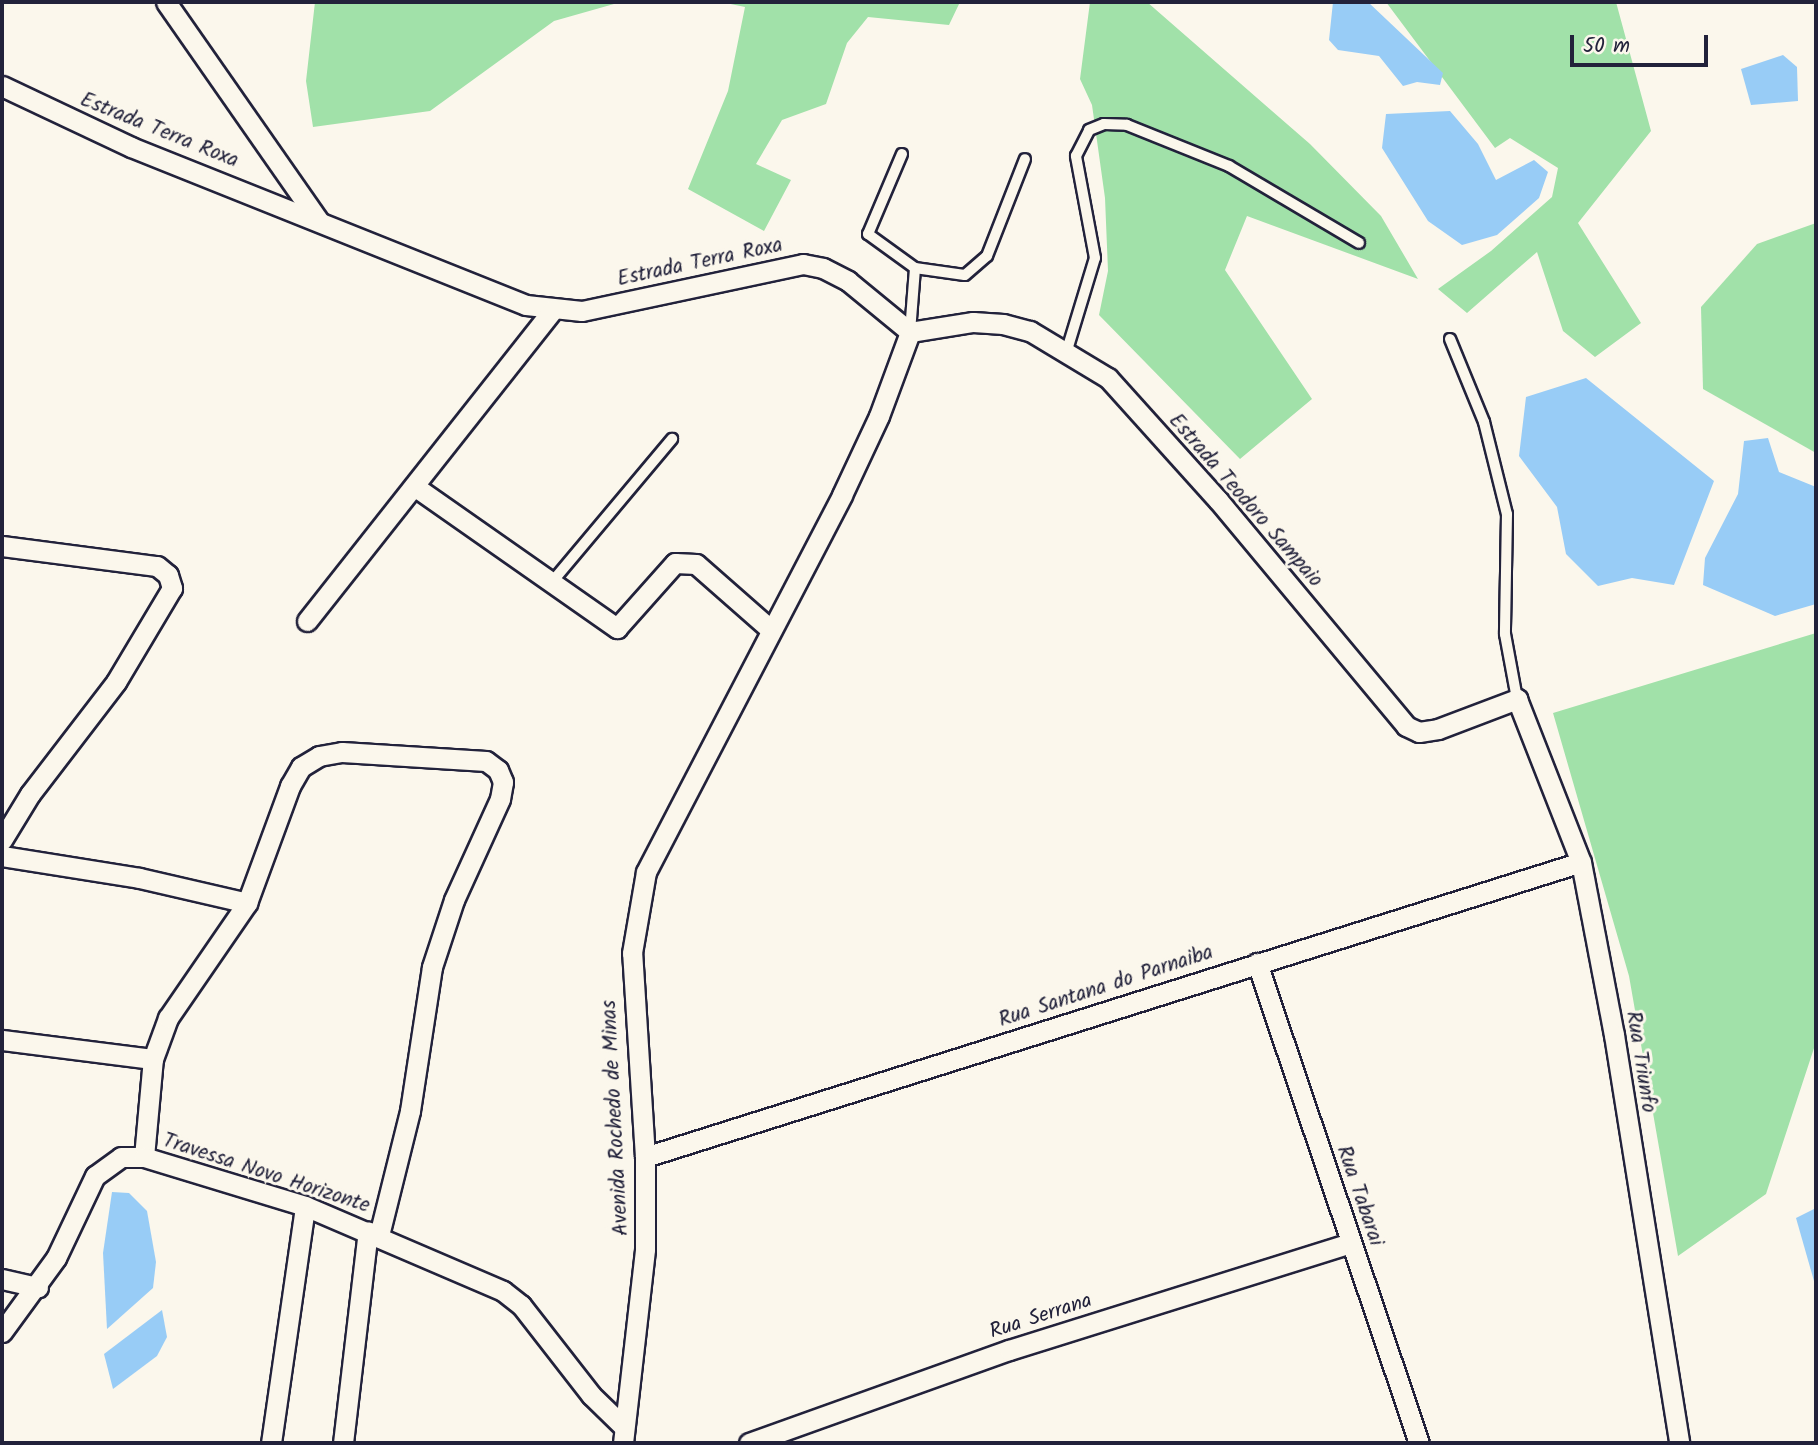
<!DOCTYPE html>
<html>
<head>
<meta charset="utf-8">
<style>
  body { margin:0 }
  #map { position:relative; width:1818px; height:1445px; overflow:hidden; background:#fbf7ec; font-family:Kalam,sans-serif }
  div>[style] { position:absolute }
  .green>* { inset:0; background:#a1e1a9 }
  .water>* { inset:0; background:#98ccf6 }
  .roads { filter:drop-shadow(2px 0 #22223b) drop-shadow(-2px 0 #22223b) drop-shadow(0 2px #22223b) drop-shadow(0 -2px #22223b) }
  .lane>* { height:10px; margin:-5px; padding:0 5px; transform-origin:5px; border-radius:5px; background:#fbf7ec }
  .street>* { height:19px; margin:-9.5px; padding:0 9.5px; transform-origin:9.5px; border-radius:9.5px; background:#fbf7ec }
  span { translate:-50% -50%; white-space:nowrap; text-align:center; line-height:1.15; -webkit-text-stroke:6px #fbf7ec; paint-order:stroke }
  .street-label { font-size:21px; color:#22223b }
  .frame { position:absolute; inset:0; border:4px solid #22223b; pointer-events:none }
  .scale { position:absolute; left:1570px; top:35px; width:138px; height:32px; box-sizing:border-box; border:4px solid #22223b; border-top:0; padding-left:9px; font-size:21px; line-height:24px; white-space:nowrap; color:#22223b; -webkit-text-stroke:5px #fbf7ec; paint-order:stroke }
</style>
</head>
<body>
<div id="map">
  <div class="green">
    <i style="clip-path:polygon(315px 2px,621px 2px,554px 21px,430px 111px,313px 127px,306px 81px)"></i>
    <i style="clip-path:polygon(721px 2px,960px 2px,949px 25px,868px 17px,847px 43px,826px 104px,782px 120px,756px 164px,791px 180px,764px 231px,688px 189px,728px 91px,745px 7px)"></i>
    <i style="clip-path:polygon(1090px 2px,1147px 2px,1310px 144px,1381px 216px,1418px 279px,1247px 216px,1225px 270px,1312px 399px,1240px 459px,1099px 315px,1108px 271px,1105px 198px,1092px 105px,1080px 79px)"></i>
    <i style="clip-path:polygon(1386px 2px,1616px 2px,1651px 131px,1578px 223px,1641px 323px,1595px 357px,1563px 331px,1537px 252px,1467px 313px,1438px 289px,1491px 251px,1552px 197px,1558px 168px,1510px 138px,1495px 148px)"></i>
    <i style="clip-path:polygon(1816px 223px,1816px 453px,1703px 389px,1701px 307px,1757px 244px)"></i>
    <i style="clip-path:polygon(1816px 633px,1816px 1042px,1766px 1194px,1678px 1256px,1629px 976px,1553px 713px)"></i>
  </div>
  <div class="water">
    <i style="clip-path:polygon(1333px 2px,1368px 2px,1443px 73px,1440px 85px,1417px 82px,1403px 86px,1379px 56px,1338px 50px,1329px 40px)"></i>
    <i style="clip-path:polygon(1783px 55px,1797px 67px,1798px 101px,1751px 105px,1741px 69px)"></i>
    <i style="clip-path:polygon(1450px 111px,1478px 144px,1496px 180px,1534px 160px,1548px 172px,1539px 198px,1497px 235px,1462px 245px,1428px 221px,1382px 148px,1386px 114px)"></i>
    <i style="clip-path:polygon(1586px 378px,1714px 481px,1674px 585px,1632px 578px,1598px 586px,1566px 554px,1557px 507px,1519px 456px,1526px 397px)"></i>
    <i style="clip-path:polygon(1768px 438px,1779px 472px,1816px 487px,1816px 604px,1775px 616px,1703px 585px,1705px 558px,1738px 494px,1744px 441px)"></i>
    <i style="clip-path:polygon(112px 1192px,129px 1193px,147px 1211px,156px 1262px,153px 1288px,107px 1329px,103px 1253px)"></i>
    <i style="clip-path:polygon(1816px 1208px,1816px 1288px,1796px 1218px)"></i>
    <i style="clip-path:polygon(162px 1310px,167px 1337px,157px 1356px,113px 1389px,104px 1354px)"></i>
  </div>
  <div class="roads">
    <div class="lane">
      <i style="left:902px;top:154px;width:87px;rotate:113deg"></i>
      <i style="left:868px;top:234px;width:58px;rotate:35.9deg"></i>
      <i style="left:915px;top:268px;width:50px;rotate:8deg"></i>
      <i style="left:965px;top:275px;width:29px;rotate:-41deg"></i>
      <i style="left:987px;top:256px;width:104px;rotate:-68.6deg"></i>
      <i style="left:910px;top:332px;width:64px;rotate:-85.5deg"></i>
      <i style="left:1450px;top:339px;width:90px;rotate:67.7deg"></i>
      <i style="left:1484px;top:422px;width:95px;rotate:76deg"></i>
      <i style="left:1507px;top:514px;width:120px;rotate:91deg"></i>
      <i style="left:1505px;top:634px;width:66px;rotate:79.5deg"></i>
      <i style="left:1067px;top:350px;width:96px;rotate:-73.1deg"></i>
      <i style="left:1095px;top:258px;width:104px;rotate:-100.6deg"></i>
      <i style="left:1076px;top:156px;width:29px;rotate:-63deg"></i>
      <i style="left:1089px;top:130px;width:16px;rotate:-22deg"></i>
      <i style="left:1104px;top:124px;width:23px;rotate:2deg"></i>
      <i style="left:1127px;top:125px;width:110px;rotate:21.9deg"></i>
      <i style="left:1229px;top:166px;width:151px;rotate:30.6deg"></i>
      <i style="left:552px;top:582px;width:187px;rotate:-50deg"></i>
    </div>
    <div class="street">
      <i style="left:166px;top:2px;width:267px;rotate:55.1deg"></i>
      <i style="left:2px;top:86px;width:143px;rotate:25.3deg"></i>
      <i style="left:131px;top:147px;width:425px;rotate:21.8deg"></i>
      <i style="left:526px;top:305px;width:56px;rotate:6.1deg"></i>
      <i style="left:582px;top:311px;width:226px;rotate:-12deg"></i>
      <i style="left:803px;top:264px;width:20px;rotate:11deg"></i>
      <i style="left:823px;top:268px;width:28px;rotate:27deg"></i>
      <i style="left:848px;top:281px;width:80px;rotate:39.4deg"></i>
      <i style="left:910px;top:332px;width:64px;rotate:-9deg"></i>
      <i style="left:973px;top:322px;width:30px;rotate:4deg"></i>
      <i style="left:1003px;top:324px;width:28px;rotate:15deg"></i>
      <i style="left:1030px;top:331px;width:91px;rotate:31.1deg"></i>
      <i style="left:1108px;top:378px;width:164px;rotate:48deg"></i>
      <i style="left:1218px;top:500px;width:294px;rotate:50.2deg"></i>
      <i style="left:1406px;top:726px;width:14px;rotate:25deg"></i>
      <i style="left:1419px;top:732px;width:19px;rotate:-9deg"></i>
      <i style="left:1438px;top:729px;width:85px;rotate:-20.8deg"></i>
      <i style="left:1517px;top:699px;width:175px;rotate:68.6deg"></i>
      <i style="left:1581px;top:862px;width:176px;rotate:79.2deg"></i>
      <i style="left:1614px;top:1035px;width:413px;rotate:80.9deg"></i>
      <i style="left:414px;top:486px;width:248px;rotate:35deg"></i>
      <i style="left:617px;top:628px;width:87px;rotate:-48.3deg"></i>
      <i style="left:675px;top:563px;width:21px;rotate:3deg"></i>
      <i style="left:696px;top:564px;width:100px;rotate:41.3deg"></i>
      <i style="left:2px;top:546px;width:156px;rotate:7.4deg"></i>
      <i style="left:157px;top:566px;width:14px;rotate:39deg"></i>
      <i style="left:168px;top:575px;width:14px;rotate:73deg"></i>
      <i style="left:172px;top:588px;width:109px;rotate:120.8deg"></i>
      <i style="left:116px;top:682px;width:141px;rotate:127.5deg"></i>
      <i style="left:30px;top:794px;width:54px;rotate:121.3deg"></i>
      <i style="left:307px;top:621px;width:397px;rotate:-51.7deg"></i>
      <i style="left:2px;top:856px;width:139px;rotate:9.1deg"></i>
      <i style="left:139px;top:878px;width:111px;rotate:13deg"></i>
      <i style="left:1257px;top:963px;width:507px;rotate:71.35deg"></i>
      <i style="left:2px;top:1040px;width:152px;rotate:7.2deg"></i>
      <i style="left:144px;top:1157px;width:98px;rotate:-84.8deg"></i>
      <i style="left:153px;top:1059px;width:44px;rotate:-69.9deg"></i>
      <i style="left:168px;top:1018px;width:140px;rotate:-55.5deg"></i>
      <i style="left:247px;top:903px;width:125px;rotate:-69.8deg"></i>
      <i style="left:290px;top:786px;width:22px;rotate:-60deg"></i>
      <i style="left:301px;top:767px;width:21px;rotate:-31deg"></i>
      <i style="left:319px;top:756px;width:23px;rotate:-10deg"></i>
      <i style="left:342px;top:752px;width:144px;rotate:3.6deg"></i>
      <i style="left:486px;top:761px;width:15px;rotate:37deg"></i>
      <i style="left:498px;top:770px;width:13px;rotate:67deg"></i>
      <i style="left:503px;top:782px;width:17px;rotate:100deg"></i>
      <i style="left:500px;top:799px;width:111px;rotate:114.5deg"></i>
      <i style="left:454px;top:900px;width:71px;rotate:108.2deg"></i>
      <i style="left:432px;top:967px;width:146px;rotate:98.7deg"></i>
      <i style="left:410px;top:1111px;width:128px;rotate:104deg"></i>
      <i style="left:645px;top:1157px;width:981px;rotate:-17.49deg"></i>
      <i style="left:2px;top:1279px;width:37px;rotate:13deg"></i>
      <i style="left:2px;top:1332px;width:92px;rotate:-53.9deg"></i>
      <i style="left:56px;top:1258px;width:91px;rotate:-64.6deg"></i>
      <i style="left:95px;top:1176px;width:32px;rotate:-36deg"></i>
      <i style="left:121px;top:1157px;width:23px"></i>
      <i style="left:144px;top:1157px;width:168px;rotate:16.9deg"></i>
      <i style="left:305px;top:1206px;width:215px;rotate:23.2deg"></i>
      <i style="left:503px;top:1291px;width:23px;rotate:38deg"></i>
      <i style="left:521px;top:1305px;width:114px;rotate:52.1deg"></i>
      <i style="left:591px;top:1395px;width:45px;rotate:44.1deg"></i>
      <i style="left:271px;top:1443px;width:239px;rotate:-81.8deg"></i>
      <i style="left:343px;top:1443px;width:213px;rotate:-83.3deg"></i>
      <i style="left:623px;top:1443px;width:195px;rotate:-83.5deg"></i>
      <i style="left:645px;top:1249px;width:92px;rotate:-90deg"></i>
      <i style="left:645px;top:1157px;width:204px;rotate:-93.6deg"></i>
      <i style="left:632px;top:953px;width:82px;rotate:-80.2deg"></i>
      <i style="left:646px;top:872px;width:425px;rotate:-62.5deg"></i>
      <i style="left:842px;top:495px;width:87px;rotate:-64.9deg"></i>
      <i style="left:879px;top:416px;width:90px;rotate:-69.7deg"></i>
      <i style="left:749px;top:1443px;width:276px;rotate:-19.7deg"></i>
      <i style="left:1009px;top:1350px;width:358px;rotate:-17.4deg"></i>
    </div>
  </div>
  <div class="street-label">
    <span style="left:159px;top:131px;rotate:22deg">Estrada Terra Roxa</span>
    <span style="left:700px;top:263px;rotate:-12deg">Estrada Terra Roxa</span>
    <span style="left:1245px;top:501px;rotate:49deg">Estrada Teodoro Sampaio</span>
    <span style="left:1106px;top:987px;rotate:-18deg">Rua Santana do Parnaiba</span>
    <span style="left:1640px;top:1062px;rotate:81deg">Rua Triunfo</span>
    <span style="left:616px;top:1118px;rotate:-93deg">Avenida Rochedo de Minas</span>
    <span style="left:266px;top:1174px;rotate:18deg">Travessa Novo Horizonte</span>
    <span style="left:1359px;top:1196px;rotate:71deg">Rua Tabarai</span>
    <span style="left:1041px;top:1317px;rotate:-18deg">Rua Serrana</span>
  </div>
  <div class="frame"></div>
  <div class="scale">50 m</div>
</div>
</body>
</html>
